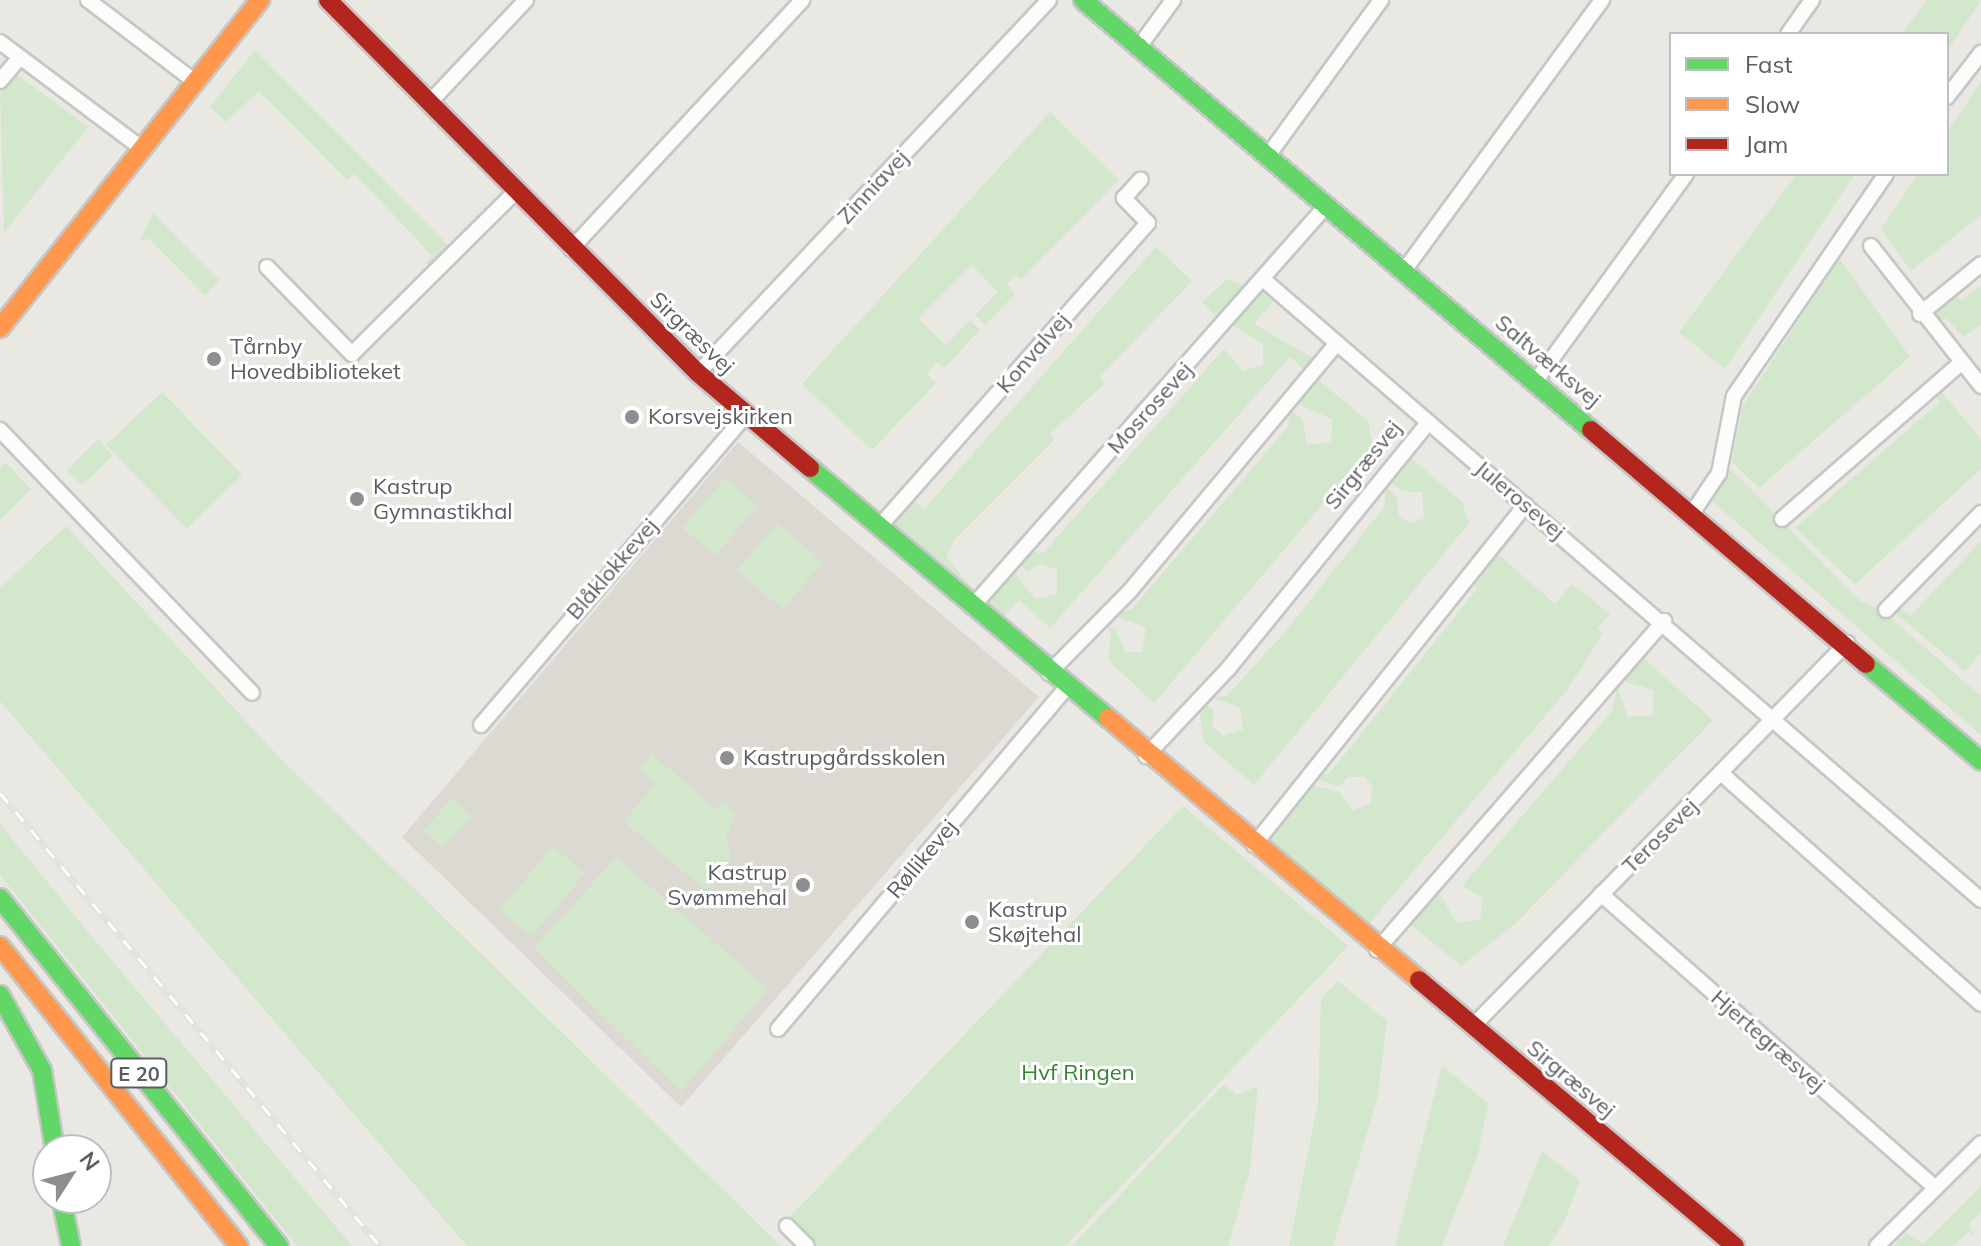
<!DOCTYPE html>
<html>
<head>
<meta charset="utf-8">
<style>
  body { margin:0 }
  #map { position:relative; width:1981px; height:1246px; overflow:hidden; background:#eae8e3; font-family:Mulish,sans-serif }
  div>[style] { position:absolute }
  .education>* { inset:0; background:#dcd8d2 }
  .green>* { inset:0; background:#d2e7cc }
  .roads { filter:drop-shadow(2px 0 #c6c6c6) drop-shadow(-2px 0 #c6c6c6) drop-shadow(0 2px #c6c6c6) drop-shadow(0 -2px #c6c6c6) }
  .street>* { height:14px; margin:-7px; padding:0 7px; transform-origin:7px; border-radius:7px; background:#fcfcfb }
  .fast>* { height:18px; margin:-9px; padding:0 9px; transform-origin:9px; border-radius:9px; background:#63d668 }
  .slow>* { height:18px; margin:-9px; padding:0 9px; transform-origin:9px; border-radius:9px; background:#ff974d }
  .jam>* { height:18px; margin:-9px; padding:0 9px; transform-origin:9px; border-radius:9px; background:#b3261e }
  .rail>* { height:7px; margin-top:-3.5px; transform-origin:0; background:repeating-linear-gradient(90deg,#fff 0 12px,#e2e2e1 0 24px); box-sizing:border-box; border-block:2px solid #e2e2e1 }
  .dots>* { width:22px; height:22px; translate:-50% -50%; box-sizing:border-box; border:4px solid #fff; border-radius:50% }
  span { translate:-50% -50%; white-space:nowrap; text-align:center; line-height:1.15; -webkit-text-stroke:6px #fff; paint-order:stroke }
  .shield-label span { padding:2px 6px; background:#fff; border:2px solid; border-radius:6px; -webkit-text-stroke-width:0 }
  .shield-label { font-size:20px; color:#595e62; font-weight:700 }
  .street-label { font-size:22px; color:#595e62 }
  .poi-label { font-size:22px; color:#595e62 }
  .left { translate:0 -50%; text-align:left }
  .right { translate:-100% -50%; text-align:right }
  .park-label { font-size:22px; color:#33822f }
  .legend { position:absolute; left:1669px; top:32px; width:280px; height:144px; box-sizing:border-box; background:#fff; border:2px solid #bdbfc0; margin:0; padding:10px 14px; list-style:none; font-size:24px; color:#595e62 }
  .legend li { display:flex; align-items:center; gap:16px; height:40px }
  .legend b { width:40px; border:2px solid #bdbfc0 }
  .north { position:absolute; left:32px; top:1134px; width:80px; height:80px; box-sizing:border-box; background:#fff; border:2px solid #bdbfc0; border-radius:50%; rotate:54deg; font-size:22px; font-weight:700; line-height:32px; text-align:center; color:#595e62 }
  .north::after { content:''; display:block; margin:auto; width:28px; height:36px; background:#8c8e8f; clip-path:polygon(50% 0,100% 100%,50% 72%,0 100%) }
</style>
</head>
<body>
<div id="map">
  <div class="education">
    <i style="clip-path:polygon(738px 442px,1039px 697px,681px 1107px,402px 837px)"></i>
  </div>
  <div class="green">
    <i style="clip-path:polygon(1927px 0,1981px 0,1947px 51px,1947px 34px,1902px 34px)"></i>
    <i style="clip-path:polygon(255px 50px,451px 248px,435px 263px,425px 264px,432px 256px,377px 197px,354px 174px,347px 180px,259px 91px,226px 122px,210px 107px)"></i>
    <i style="clip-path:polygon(13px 72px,88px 127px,4px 233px,0 89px)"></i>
    <i style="clip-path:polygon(1981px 82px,1981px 215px,1911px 271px,1881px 229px,1918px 174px,1947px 174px,1947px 132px)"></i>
    <i style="clip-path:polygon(1050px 112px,1119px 180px,1021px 280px,1016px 275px,1007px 284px,1015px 294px,985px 325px,975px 315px,998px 292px,972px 265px,918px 319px,946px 345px,970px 320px,980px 330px,944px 368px,936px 362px,927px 374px,936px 383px,872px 450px,802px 384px)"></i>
    <i style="clip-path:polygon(1797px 174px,1855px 174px,1725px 369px,1679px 332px)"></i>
    <i style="clip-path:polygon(153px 213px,219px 280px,205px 296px,150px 239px,140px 240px)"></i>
    <i style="clip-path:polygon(1156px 247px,1192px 281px,1099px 378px,1104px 384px,1050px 434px,1054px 440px,955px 539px,946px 557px,974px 590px,895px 523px,914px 501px,924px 509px)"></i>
    <i style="clip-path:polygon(1839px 258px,1910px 357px,1759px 488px,1732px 462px,1742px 407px)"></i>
    <i style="clip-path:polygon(1227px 279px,1244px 286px,1217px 317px,1202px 302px)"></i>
    <i style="clip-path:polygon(1981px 286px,1981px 325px,1963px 337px,1946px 318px,1938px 324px,1934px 312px,1954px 293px,1961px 301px)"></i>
    <i style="clip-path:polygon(1261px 292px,1273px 301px,1254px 324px,1313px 358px,1304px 369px,1290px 357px,1050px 628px,1019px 600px,1003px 617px,986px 601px,1013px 570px,1035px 599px,1057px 594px,1057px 570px,1042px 564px,1028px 571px,1019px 564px,1029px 551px,1043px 553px,1224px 349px,1243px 371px,1263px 365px,1263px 344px,1232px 325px)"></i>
    <i style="clip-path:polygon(1316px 378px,1368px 421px,1373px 445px,1154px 703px,1108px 660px,1111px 632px,1103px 624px,1116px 630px,1125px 653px,1142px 652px,1146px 627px,1111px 615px,1132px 609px,1288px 427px,1291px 410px,1303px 420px,1307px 444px,1331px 443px,1332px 419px,1296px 403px)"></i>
    <i style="clip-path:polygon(1940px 390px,1981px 439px,1981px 469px,1855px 584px,1795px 528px,1940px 402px,1935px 395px)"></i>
    <i style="clip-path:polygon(162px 392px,242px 475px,187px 529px,106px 445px)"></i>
    <i style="clip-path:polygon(98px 439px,113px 455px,82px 485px,67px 470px)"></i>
    <i style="clip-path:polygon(1410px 457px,1462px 502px,1469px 523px,1254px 785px,1204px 742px,1200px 715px,1207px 705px,1214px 710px,1212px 725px,1223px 736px,1243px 729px,1240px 707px,1209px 697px,1227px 696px,1285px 632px,1385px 506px,1385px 486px,1397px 497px,1399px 517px,1411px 523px,1424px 518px,1422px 492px,1402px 491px,1390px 481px)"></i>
    <i style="clip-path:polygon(5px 462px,31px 489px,0 520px,0 467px)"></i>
    <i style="clip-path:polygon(1731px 469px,1860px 601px,1879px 608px,1981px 696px,1981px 735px,1712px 501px)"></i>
    <i style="clip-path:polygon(725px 478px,758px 506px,715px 556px,682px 528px)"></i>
    <i style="clip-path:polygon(778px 523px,823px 562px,783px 609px,737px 570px)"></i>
    <i style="clip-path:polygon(66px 526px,280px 758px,781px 1246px,467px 1246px,0 701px,0 588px)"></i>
    <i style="clip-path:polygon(1513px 528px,1518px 531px,1499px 555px,1555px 604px,1572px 584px,1610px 614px,1598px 628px,1603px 634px,1567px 690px,1367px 926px,1262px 838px,1310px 785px,1339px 792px,1353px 810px,1370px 804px,1373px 787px,1365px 777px,1348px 777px,1340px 786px,1311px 778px,1329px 774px,1476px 590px,1474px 575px)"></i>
    <i style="clip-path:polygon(1981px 541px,1981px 653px,1965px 671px,1896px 614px,1901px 608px,1910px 616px)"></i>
    <i style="clip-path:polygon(1642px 657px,1713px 720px,1515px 924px,1461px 966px,1409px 923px,1439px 893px,1457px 923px,1480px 920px,1483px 897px,1462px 886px,1612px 711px,1617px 688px,1628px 717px,1653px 715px,1653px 690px,1623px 681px)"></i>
    <i style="clip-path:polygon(652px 754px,716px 809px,722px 802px,736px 813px,726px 838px,731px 856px,712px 888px,702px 887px,624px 822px,655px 784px,639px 769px)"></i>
    <i style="clip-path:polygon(452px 798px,471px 816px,443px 848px,423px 831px)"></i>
    <i style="clip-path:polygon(1183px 806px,1348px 946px,1065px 1246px,818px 1246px,790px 1217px)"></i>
    <i style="clip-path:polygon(0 824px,98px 944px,352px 1246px,297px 1246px,0 875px)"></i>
    <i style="clip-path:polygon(553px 846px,585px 873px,532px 937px,499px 910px)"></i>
    <i style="clip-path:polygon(616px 857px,769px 989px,681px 1092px,534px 948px)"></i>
    <i style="clip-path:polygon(1338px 981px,1387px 1021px,1378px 1096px,1333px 1246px,1289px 1246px,1318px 1103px,1321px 998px)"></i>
    <i style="clip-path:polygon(1442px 1066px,1488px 1103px,1478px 1154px,1442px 1246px,1395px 1246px)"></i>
    <i style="clip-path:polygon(1224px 1084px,1237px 1095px,1258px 1086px,1250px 1170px,1228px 1246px,1072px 1246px)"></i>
    <i style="clip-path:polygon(1542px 1151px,1580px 1181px,1565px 1220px,1549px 1246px,1503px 1246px)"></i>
    <i style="clip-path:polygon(1981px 1186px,1981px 1212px,1969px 1224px,1974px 1237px,1968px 1232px,1954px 1246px,1894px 1246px,1906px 1233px,1923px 1244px)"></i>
  </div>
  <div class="roads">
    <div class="street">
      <i style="left:88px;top:0;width:133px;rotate:37.4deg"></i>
      <i style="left:1788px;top:34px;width:42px;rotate:-54.8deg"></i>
      <i style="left:0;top:42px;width:176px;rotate:36.9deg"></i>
      <i style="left:1139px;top:47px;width:58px;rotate:-54.1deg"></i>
      <i style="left:0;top:81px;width:31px;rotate:-50deg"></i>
      <i style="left:1947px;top:97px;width:56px;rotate:-52.3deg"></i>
      <i style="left:430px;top:102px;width:140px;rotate:-46.7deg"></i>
      <i style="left:1267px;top:157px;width:194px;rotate:-54deg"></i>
      <i style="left:1871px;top:246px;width:178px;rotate:51.8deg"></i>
      <i style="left:571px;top:249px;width:340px;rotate:-47.1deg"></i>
      <i style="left:267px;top:267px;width:122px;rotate:45.7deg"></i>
      <i style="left:352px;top:354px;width:231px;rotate:-44.8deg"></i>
      <i style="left:1403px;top:272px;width:337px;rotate:-53.8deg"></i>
      <i style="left:1264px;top:280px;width:948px;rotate:40.85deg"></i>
      <i style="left:1920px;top:314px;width:79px;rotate:-39.3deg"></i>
      <i style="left:698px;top:373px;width:512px;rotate:-46.74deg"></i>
      <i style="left:1535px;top:382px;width:257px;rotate:-54deg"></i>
      <i style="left:0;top:430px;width:364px;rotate:46.2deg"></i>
      <i style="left:1693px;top:512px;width:47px;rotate:-56.3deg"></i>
      <i style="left:1719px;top:473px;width:78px;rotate:-79deg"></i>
      <i style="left:1734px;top:396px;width:269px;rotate:-55.6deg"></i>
      <i style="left:1782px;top:519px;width:237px;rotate:-41.1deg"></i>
      <i style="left:879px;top:527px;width:406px;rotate:-48.5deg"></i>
      <i style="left:1148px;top:223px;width:35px;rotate:-134deg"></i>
      <i style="left:1124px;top:198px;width:25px;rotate:-48deg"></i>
      <i style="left:972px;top:607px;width:535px;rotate:-48.56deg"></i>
      <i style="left:1886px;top:610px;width:136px;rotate:-45.6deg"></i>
      <i style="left:1049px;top:673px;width:114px;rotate:-45.4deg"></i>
      <i style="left:1129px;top:592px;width:324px;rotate:-50.1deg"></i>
      <i style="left:481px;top:725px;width:408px;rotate:-49.5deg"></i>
      <i style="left:1146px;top:756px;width:120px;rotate:-46.7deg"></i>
      <i style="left:1228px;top:669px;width:318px;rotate:-50.9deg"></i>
      <i style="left:1722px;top:774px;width:346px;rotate:41.6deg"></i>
      <i style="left:1254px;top:845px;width:435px;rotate:-51.4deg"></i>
      <i style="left:1601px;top:894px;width:444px;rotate:41.3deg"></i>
      <i style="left:1377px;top:950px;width:437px;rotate:-48.9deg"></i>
      <i style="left:1472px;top:1027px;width:537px;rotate:-45.68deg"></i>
      <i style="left:778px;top:1029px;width:446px;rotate:-49.8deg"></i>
      <i style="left:787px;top:1226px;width:28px;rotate:45deg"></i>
      <i style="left:1877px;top:1246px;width:146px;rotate:-44.7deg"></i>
    </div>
    <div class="fast">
      <i style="left:1083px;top:0;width:666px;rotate:40.25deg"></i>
      <i style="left:810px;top:468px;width:389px;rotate:40deg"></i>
      <i style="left:1866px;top:664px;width:150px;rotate:40.1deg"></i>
      <i style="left:0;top:898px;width:446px;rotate:51.3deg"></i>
      <i style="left:0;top:995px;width:86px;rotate:60.8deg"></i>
      <i style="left:42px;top:1070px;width:81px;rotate:80.8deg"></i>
      <i style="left:61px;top:1198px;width:49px;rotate:78.2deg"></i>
    </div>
    <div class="slow">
      <i style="left:0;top:328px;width:419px;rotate:-51.6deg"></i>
      <i style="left:1108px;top:718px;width:407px;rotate:40.1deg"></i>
      <i style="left:0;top:946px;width:384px;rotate:51.5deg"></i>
    </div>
    <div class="jam">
      <i style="left:328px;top:0;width:525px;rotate:45.23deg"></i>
      <i style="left:698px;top:373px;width:147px;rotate:40.3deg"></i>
      <i style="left:1591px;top:430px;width:361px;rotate:40.4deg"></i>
      <i style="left:1419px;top:980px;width:413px;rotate:40.1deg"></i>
    </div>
  </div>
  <div class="rail">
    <i style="left:0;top:793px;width:591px;rotate:50.01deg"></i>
  </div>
  <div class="dots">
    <i style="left:214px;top:359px;background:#8c8e8f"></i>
    <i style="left:632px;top:417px;background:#8c8e8f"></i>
    <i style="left:357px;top:499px;background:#8c8e8f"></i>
    <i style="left:727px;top:758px;background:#8c8e8f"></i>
    <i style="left:803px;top:885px;background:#8c8e8f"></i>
    <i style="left:972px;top:922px;background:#8c8e8f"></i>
  </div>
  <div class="shield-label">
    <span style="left:139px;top:1073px">E 20</span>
  </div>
  <div class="street-label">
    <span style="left:873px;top:187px;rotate:-47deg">Zinniavej</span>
    <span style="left:692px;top:333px;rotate:44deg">Sirgræsvej</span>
    <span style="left:1033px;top:353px;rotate:-49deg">Konvalvej</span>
    <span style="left:1548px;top:361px;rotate:40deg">Saltværksvej</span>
    <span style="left:1150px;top:408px;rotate:-48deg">Mosrosevej</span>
    <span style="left:1363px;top:465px;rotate:-51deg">Sirgræsvej</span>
    <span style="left:1520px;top:500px;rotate:40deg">Julerosevej</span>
    <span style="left:612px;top:569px;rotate:-49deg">Blåklokkevej</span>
    <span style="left:1660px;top:836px;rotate:-45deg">Terosevej</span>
    <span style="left:922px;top:859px;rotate:-50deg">Røllikevej</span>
    <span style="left:1768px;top:1041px;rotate:41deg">Hjertegræsvej</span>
    <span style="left:1571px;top:1079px;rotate:40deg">Sirgræsvej</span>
  </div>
  <div class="poi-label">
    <span class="left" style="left:230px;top:359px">Tårnby<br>Hovedbiblioteket</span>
    <span class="left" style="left:648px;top:417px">Korsvejskirken</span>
    <span class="left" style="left:373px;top:499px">Kastrup<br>Gymnastikhal</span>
    <span class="left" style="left:743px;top:758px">Kastrupgårdsskolen</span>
    <span class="right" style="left:787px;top:885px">Kastrup<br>Svømmehal</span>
    <span class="left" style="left:988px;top:922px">Kastrup<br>Skøjtehal</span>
  </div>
  <div class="park-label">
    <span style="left:1078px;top:1073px">Hvf Ringen</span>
  </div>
  <ul class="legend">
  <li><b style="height:10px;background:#63d668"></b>Fast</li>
  <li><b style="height:10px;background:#ff974d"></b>Slow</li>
  <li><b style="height:10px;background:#b3261e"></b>Jam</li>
  </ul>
  <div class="north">N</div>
</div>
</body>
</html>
